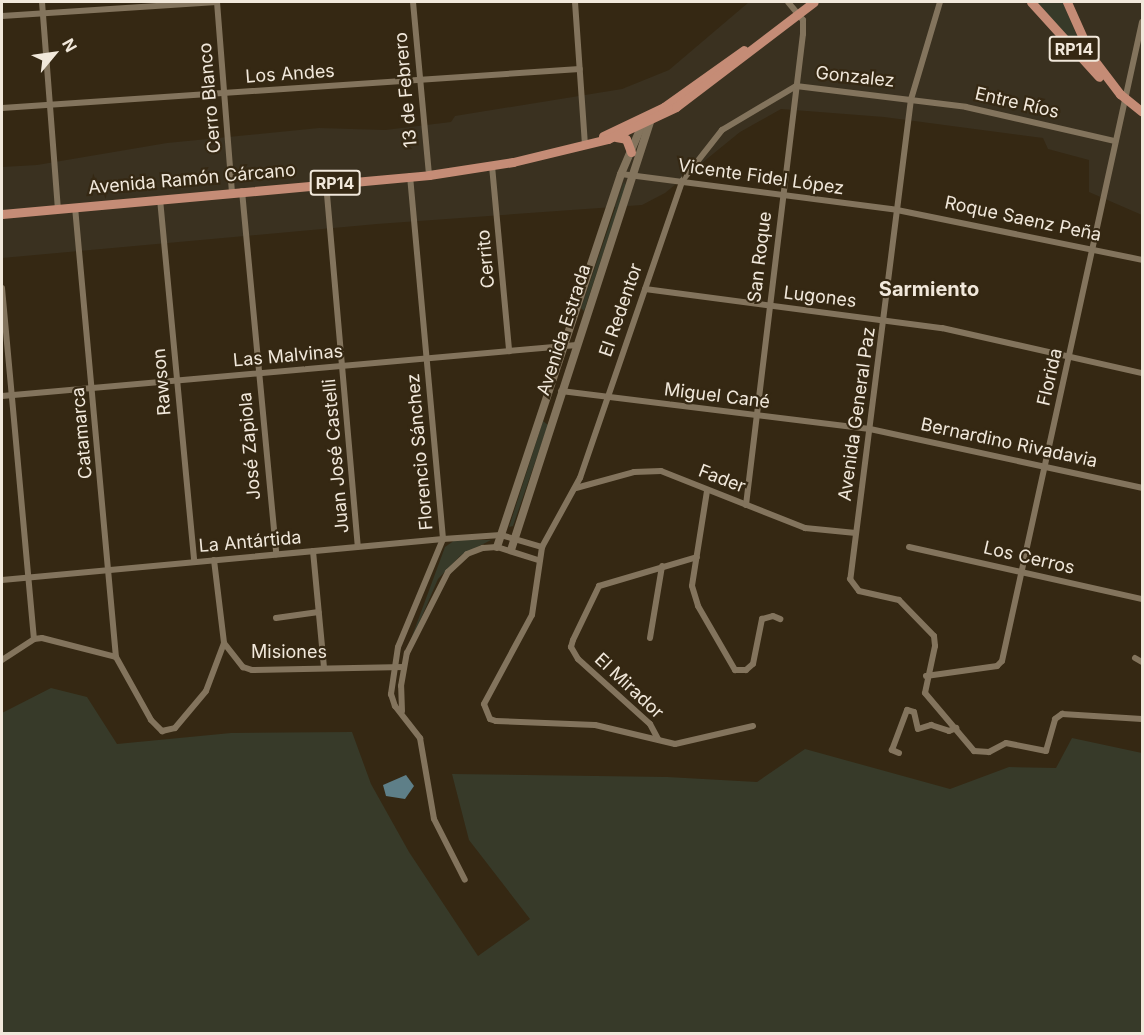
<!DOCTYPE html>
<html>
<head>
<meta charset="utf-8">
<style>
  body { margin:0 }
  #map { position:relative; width:1144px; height:1035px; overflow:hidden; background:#352813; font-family:Inter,sans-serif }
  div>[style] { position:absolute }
  .commercial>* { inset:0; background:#3a3120 }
  .green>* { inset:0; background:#373a29 }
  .water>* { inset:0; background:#5e7f88 }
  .street>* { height:6px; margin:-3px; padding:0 3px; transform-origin:3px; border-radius:3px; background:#83745d }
  .secondary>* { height:8px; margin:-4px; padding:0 4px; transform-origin:4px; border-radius:4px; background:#83745d }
  .primary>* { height:9px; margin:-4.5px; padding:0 4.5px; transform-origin:4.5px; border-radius:4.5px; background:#c58c76 }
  span { translate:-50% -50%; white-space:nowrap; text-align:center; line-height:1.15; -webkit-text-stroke:4.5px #352813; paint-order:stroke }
  .shield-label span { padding:2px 4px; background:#352813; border:2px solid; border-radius:4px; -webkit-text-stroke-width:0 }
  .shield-label { font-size:16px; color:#f1e8db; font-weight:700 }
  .street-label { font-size:18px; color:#f1e8db }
  .neighbourhood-label { font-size:20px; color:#f1e8db; font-weight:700 }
  .frame { position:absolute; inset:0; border:3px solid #f1e8db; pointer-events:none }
  .north { position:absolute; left:24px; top:24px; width:60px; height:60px; -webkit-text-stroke:4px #352813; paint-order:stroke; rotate:61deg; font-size:16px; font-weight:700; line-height:24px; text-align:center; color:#f1e8db }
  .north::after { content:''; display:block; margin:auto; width:21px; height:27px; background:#f1e8db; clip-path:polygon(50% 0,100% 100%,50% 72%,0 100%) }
</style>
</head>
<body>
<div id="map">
  <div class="commercial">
    <i style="clip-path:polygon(749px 2px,1142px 2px,1142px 215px,1089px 192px,1089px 160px,1048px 149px,1043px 138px,884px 117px,781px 109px,740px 132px,665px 193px,642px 205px,377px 224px,2px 258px,2px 167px,37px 165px,167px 143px,319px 128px,385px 130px,451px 122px,455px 116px,622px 89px,669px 70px)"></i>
  </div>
  <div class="green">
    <i style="clip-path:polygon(1036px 2px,1063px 2px,1085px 56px)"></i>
    <i style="clip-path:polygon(624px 182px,626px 185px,584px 311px,581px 308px)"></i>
    <i style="clip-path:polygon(543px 421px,548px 425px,513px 526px,509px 527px)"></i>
    <i style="clip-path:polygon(455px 540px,491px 540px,460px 556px,438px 579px,404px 658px,445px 547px)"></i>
    <i style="clip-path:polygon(51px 688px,87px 697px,117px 744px,231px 733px,352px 732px,371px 784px,409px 852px,478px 956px,530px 919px,469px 840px,452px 774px,667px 777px,757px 782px,805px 749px,950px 789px,1009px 767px,1056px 768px,1072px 738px,1142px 753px,1142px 1033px,2px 1033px,2px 713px)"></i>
  </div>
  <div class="water">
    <i style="clip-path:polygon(406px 775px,414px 786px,405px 799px,386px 796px,383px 785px)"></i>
  </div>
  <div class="street">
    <i style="left:42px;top:2px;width:208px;rotate:85.6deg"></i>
    <i style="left:413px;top:2px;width:174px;rotate:84.7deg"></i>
    <i style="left:575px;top:2px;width:143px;rotate:86deg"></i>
    <i style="left:940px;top:2px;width:101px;rotate:106.6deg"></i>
    <i style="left:911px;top:99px;width:484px;rotate:97.2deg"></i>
    <i style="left:850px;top:579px;width:15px;rotate:53deg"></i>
    <i style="left:859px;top:591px;width:41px;rotate:12.7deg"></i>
    <i style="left:899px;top:600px;width:50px;rotate:45.8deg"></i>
    <i style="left:934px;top:636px;width:10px;rotate:84deg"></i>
    <i style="left:935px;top:646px;width:48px;rotate:102deg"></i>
    <i style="left:925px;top:693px;width:76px;rotate:49.8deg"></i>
    <i style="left:974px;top:751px;width:15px;rotate:4deg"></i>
    <i style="left:989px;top:752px;width:19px;rotate:-28deg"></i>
    <i style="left:1006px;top:743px;width:41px;rotate:11.3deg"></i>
    <i style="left:1046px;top:751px;width:33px;rotate:-74deg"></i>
    <i style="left:1055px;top:719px;width:9px;rotate:-36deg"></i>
    <i style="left:1062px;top:714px;width:80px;rotate:3.6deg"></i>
    <i style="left:2px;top:16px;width:215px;rotate:-3.7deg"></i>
    <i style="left:217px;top:2px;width:191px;rotate:85.5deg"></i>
    <i style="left:2px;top:108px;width:579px;rotate:-3.86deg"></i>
    <i style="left:492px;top:166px;width:186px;rotate:84.7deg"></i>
    <i style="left:621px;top:174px;width:278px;rotate:7.4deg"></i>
    <i style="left:897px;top:210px;width:250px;rotate:11.5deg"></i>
    <i style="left:410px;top:176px;width:364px;rotate:84.8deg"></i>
    <i style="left:443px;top:539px;width:117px;rotate:112.6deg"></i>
    <i style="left:398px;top:647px;width:48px;rotate:98.5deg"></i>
    <i style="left:391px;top:694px;width:13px;rotate:72deg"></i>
    <i style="left:395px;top:706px;width:41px;rotate:52deg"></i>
    <i style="left:420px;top:738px;width:82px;rotate:80.2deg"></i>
    <i style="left:434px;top:819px;width:68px;rotate:63.1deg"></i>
    <i style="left:326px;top:183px;width:365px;rotate:85deg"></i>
    <i style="left:242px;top:191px;width:365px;rotate:84.6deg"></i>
    <i style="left:160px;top:199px;width:364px;rotate:84.6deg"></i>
    <i style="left:75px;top:207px;width:452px;rotate:84.8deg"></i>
    <i style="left:2px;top:288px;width:352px;rotate:84.8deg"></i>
    <i style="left:645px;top:289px;width:300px;rotate:7.5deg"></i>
    <i style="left:942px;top:328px;width:205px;rotate:12.7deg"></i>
    <i style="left:561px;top:391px;width:311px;rotate:7deg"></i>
    <i style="left:870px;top:429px;width:278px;rotate:12.2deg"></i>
    <i style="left:2px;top:396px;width:577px;rotate:-5.07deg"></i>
    <i style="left:576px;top:488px;width:60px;rotate:-15.4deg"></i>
    <i style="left:634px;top:472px;width:27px;rotate:-2deg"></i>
    <i style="left:661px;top:471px;width:155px;rotate:21.6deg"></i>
    <i style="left:805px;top:528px;width:51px;rotate:5.6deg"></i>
    <i style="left:707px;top:491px;width:96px;rotate:99deg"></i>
    <i style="left:692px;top:586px;width:21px;rotate:73deg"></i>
    <i style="left:698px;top:606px;width:74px;rotate:60deg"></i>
    <i style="left:735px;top:670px;width:11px"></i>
    <i style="left:746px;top:670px;width:9px;rotate:-41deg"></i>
    <i style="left:753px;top:664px;width:46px;rotate:-78.7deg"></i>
    <i style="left:762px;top:619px;width:11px;rotate:-15deg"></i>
    <i style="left:773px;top:616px;width:8px;rotate:23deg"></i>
    <i style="left:746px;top:505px;width:474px;rotate:-83.1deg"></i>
    <i style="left:803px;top:34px;width:14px;rotate:-90deg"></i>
    <i style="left:803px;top:20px;width:23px;rotate:-130deg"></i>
    <i style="left:909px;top:547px;width:239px;rotate:12.6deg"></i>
    <i style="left:313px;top:551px;width:117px;rotate:84.6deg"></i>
    <i style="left:214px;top:560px;width:84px;rotate:83.1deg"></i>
    <i style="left:2px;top:580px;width:443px;rotate:-5.3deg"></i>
    <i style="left:443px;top:539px;width:58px;rotate:-3.9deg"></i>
    <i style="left:501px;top:535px;width:43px;rotate:16.3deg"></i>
    <i style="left:276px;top:618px;width:43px;rotate:-7.9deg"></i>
    <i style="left:650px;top:638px;width:73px;rotate:-80.5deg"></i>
    <i style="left:1135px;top:658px;width:8px;rotate:30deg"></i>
    <i style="left:2px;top:660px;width:38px;rotate:-33deg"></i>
    <i style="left:34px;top:639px;width:8px;rotate:-7deg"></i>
    <i style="left:42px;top:638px;width:76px;rotate:14.4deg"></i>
    <i style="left:116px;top:657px;width:72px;rotate:60.9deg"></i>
    <i style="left:151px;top:720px;width:16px;rotate:45deg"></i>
    <i style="left:162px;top:731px;width:13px;rotate:-13deg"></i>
    <i style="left:175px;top:728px;width:48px;rotate:-50deg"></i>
    <i style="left:206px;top:691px;width:51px;rotate:-69.4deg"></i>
    <i style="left:224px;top:643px;width:31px;rotate:52deg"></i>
    <i style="left:243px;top:667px;width:9px;rotate:18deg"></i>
    <i style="left:252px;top:670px;width:152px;rotate:-1.1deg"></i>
    <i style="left:926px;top:676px;width:72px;rotate:-8deg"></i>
    <i style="left:997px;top:666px;width:7px;rotate:-45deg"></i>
    <i style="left:1002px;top:661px;width:654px;rotate:-77.64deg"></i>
    <i style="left:402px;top:711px;width:25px;rotate:-92deg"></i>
    <i style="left:401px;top:686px;width:34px;rotate:-80deg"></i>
    <i style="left:407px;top:653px;width:91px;rotate:-63.2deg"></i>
    <i style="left:448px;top:572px;width:26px;rotate:-43deg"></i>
    <i style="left:467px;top:554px;width:17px;rotate:-21deg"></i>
    <i style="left:483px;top:548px;width:14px;rotate:-4deg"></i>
    <i style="left:497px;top:547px;width:43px;rotate:17.6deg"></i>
    <i style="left:753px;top:726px;width:80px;rotate:167deg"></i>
    <i style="left:675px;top:744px;width:82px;rotate:-166.6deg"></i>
    <i style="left:595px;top:725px;width:99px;rotate:-177.7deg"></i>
    <i style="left:496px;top:721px;width:6px;rotate:-162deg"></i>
    <i style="left:490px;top:719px;width:16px;rotate:-112deg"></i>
    <i style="left:484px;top:704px;width:101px;rotate:-61.7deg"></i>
    <i style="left:532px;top:615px;width:69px;rotate:-81.6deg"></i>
    <i style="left:542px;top:547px;width:79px;rotate:-61.2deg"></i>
    <i style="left:580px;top:478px;width:314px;rotate:-71deg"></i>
    <i style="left:682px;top:181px;width:65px;rotate:-51.9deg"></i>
    <i style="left:722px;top:130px;width:86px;rotate:-30.7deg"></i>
    <i style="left:796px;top:86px;width:171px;rotate:7deg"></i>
    <i style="left:966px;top:107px;width:153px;rotate:12.9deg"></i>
    <i style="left:658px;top:739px;width:17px;rotate:-118deg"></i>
    <i style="left:650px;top:724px;width:97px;rotate:-137.9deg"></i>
    <i style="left:578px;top:659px;width:14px;rotate:-120deg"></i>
    <i style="left:571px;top:647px;width:7px;rotate:-74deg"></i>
    <i style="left:573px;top:640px;width:60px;rotate:-64.3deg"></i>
    <i style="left:599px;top:586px;width:102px;rotate:-16.5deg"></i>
    <i style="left:899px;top:753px;width:8px;rotate:-157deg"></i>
    <i style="left:892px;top:750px;width:43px;rotate:-69.4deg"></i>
    <i style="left:907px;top:710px;width:7px;rotate:16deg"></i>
    <i style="left:914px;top:712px;width:17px;rotate:77deg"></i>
    <i style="left:918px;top:729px;width:14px;rotate:-17deg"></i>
    <i style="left:931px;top:725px;width:19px;rotate:18deg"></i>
    <i style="left:949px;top:731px;width:8px;rotate:-23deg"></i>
  </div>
  <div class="secondary">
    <i style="left:497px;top:547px;width:393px;rotate:-71.6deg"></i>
    <i style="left:621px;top:174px;width:53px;rotate:-66.8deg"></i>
    <i style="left:511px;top:550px;width:451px;rotate:-72deg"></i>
  </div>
  <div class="primary">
    <i style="left:1031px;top:2px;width:101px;rotate:47.8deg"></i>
    <i style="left:1067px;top:2px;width:59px;rotate:66deg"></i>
    <i style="left:1091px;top:56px;width:48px;rotate:52.7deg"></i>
    <i style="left:1120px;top:94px;width:28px;rotate:39deg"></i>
    <i style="left:603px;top:136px;width:68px;rotate:-25.4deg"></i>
    <i style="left:664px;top:107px;width:98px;rotate:-35.5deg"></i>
    <i style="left:616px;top:137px;width:10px;rotate:11deg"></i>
    <i style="left:626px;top:139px;width:14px;rotate:69deg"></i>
    <i style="left:2px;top:214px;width:429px;rotate:-5.2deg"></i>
    <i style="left:429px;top:175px;width:85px;rotate:-8.8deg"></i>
    <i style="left:513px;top:162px;width:98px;rotate:-13.6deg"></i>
    <i style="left:608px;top:139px;width:75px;rotate:-25.2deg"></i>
    <i style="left:676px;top:107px;width:173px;rotate:-37.3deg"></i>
  </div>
  <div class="shield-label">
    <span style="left:1074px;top:49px">RP14</span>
    <span style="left:335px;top:183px">RP14</span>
  </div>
  <div class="street-label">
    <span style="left:290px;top:74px;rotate:-4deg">Los Andes</span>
    <span style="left:855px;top:77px;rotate:6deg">Gonzalez</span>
    <span style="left:406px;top:90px;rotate:-95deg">13 de Febrero</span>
    <span style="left:210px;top:98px;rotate:-95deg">Cerro Blanco</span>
    <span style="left:1017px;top:103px;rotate:13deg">Entre Ríos</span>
    <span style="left:761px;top:177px;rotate:8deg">Vicente Fidel López</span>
    <span style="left:192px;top:179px;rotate:-5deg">Avenida Ramón Cárcano</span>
    <span style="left:1023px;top:219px;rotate:12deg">Roque Saenz Peña</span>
    <span style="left:760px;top:257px;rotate:-83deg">San Roque</span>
    <span style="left:486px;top:259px;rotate:-95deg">Cerrito</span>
    <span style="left:820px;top:297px;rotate:7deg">Lugones</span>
    <span style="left:621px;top:310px;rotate:-71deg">El Redentor</span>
    <span style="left:564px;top:330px;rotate:-72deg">Avenida Estrada</span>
    <span style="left:288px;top:356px;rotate:-5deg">Las Malvinas</span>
    <span style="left:1050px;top:377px;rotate:-77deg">Florida</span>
    <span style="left:162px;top:382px;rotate:-95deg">Rawson</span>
    <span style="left:717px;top:396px;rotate:7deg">Miguel Cané</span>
    <span style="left:857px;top:414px;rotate:-82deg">Avenida General Paz</span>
    <span style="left:82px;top:433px;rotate:-95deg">Catamarca</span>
    <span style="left:1009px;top:443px;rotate:12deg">Bernardino Rivadavia</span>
    <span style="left:250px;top:446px;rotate:-95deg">José Zapiola</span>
    <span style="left:420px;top:452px;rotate:-95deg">Florencio Sánchez</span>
    <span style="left:336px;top:456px;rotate:-95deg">Juan José Castelli</span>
    <span style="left:722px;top:479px;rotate:21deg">Fader</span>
    <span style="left:250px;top:542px;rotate:-5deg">La Antártida</span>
    <span style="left:1029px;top:558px;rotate:13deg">Los Cerros</span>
    <span style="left:289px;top:652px">Misiones</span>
    <span style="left:629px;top:686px;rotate:43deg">El Mirador</span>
  </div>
  <div class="neighbourhood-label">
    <span style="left:929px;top:289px">Sarmiento</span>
  </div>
  <div class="frame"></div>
  <div class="north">N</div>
</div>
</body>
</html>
